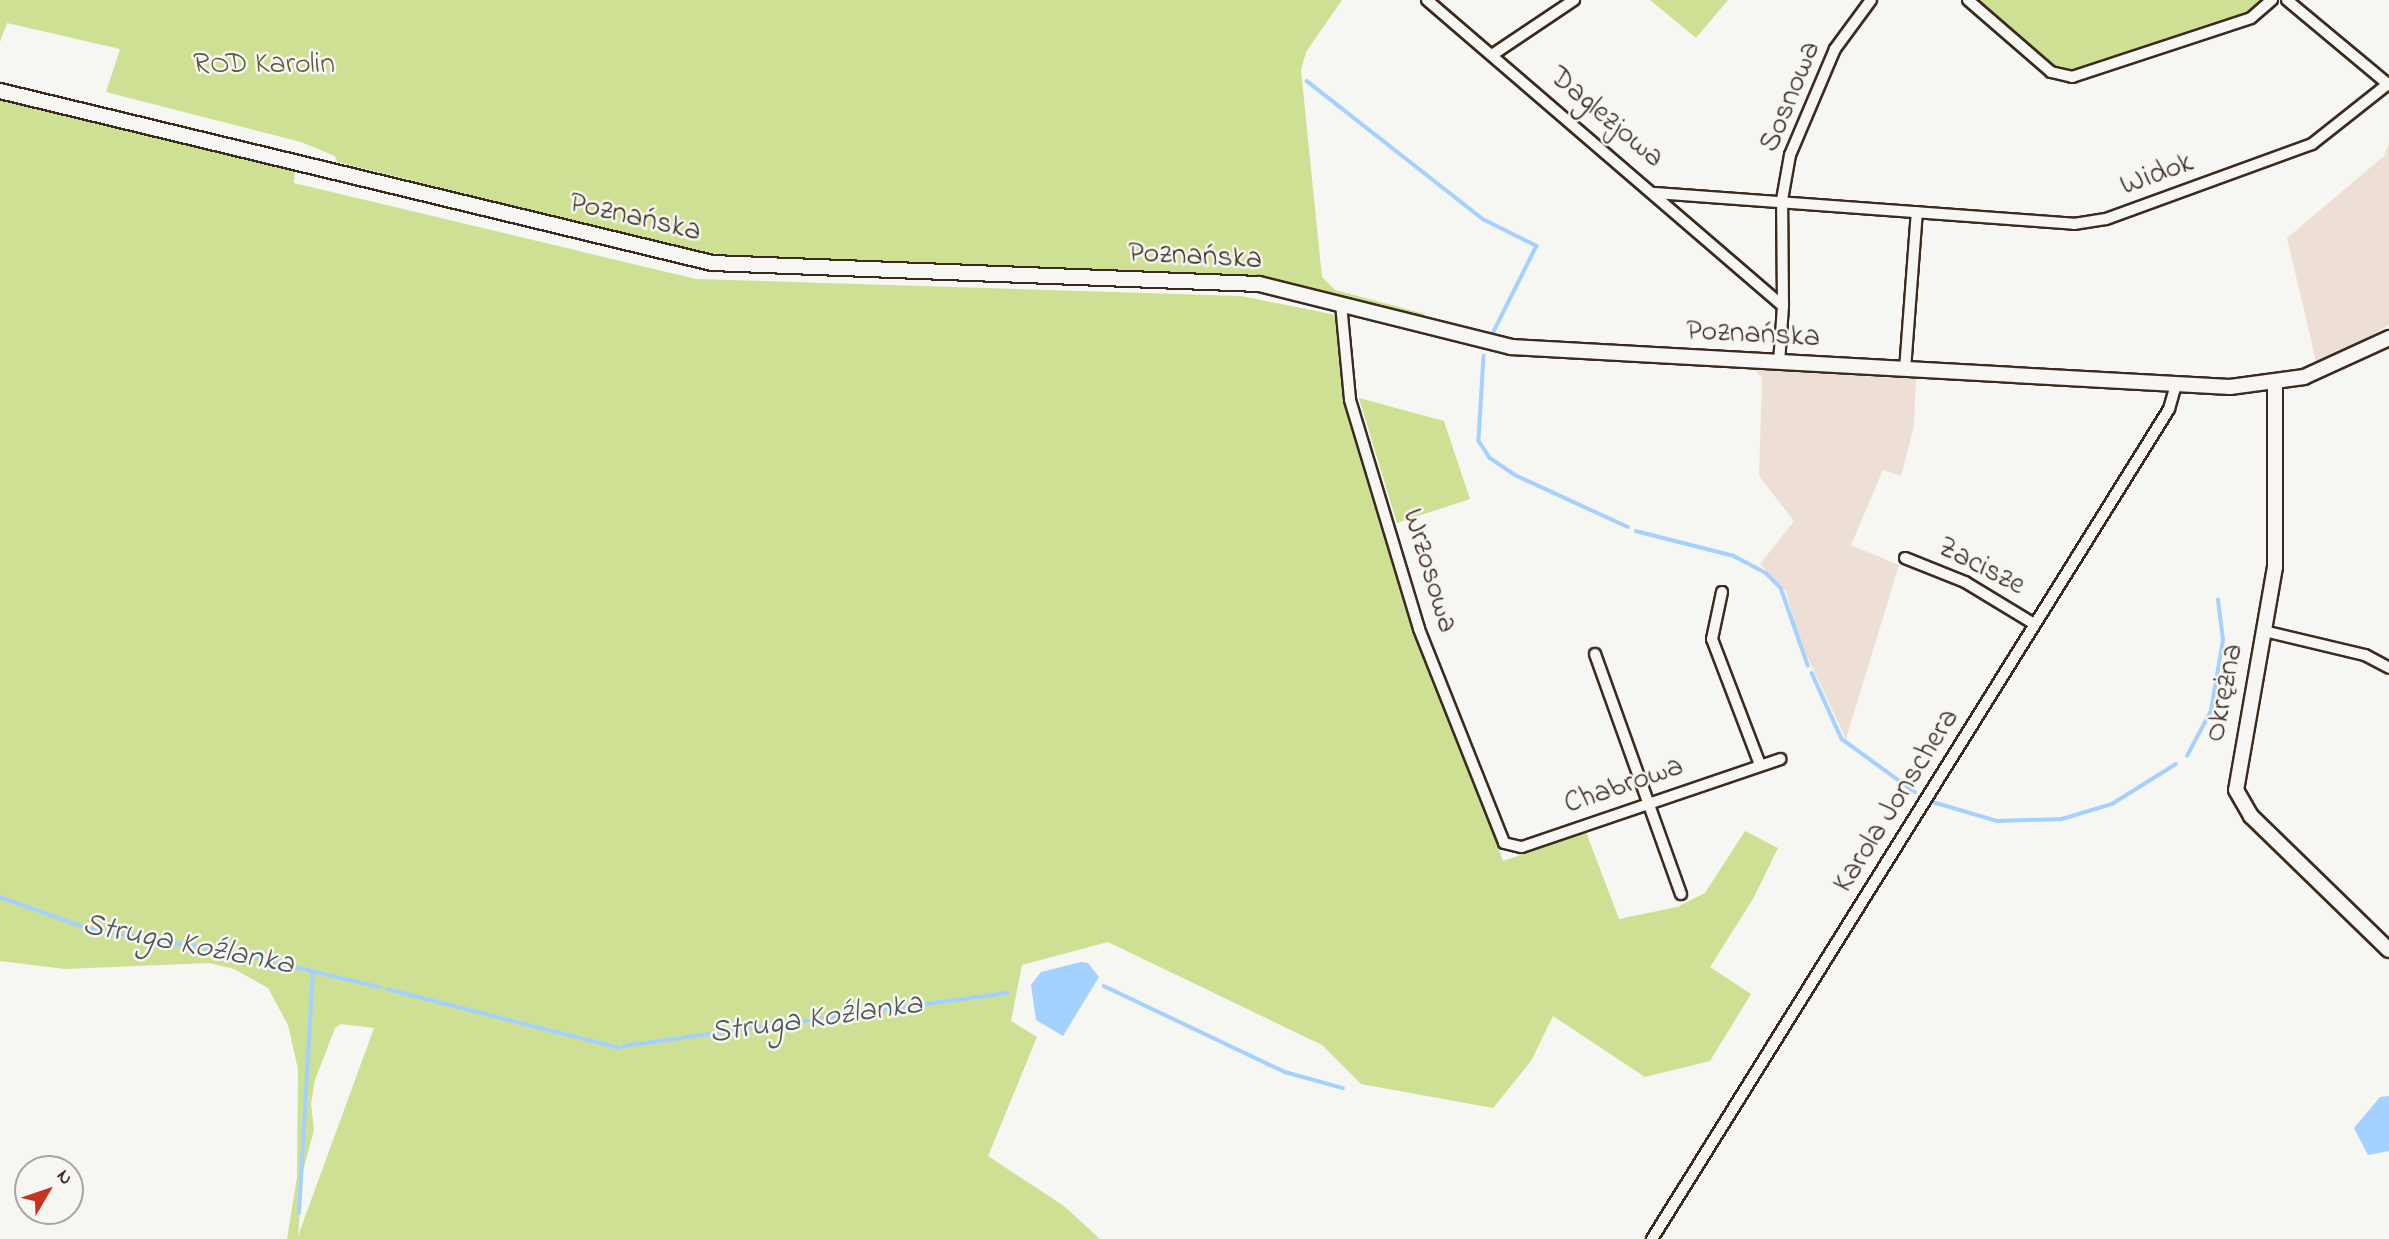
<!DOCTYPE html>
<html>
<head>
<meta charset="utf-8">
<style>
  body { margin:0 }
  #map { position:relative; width:2389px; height:1239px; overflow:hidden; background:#f6f6f2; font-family:"Indie Flower",sans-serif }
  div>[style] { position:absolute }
  .built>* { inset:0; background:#eedfd6 }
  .green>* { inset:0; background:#cee094 }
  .water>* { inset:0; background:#a4d1ff }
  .stream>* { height:3.5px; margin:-1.75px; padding:0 1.75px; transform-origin:1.75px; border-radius:1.75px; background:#a4d1ff }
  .roads { filter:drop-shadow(2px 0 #3b2a1e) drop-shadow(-2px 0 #3b2a1e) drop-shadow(0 2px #3b2a1e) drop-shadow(0 -2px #3b2a1e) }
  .street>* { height:10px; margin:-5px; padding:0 5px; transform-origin:5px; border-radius:5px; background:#f6f6f2 }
  .secondary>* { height:14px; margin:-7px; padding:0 7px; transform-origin:7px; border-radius:7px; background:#f6f6f2 }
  span { translate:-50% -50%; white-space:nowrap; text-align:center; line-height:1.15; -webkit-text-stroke:5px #f6f6f2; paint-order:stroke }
  .park-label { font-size:30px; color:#60583c }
  .street-label { font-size:30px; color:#3b2a1e }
  .water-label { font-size:32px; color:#555456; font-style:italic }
  .north { position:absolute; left:14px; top:1155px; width:70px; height:70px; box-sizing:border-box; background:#f6f6f2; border:2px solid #aba49d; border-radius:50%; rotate:51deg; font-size:19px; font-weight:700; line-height:28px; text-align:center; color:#3b2a1e }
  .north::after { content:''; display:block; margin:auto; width:24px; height:32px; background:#c8321e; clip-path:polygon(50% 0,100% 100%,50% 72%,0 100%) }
</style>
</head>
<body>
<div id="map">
  <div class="built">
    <i style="clip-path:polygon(2389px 143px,2389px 325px,2335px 356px,2316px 361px,2287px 238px,2384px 156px)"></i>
    <i style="clip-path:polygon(1755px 370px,1916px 379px,1914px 426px,1901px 476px,1883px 470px,1851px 545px,1899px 565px,1846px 739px,1798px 637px,1786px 591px,1760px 564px,1794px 521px,1759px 476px,1762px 378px)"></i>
  </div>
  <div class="green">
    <i style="clip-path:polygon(0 0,1342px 0,1306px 52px,1301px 70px,1322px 277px,1335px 290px,1425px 314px,1421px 320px,1281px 282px,1232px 276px,740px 258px,680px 247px,337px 162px,335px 156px,301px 142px,106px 92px,120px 49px,7px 23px,0 42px)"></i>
    <i style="clip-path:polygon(1650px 0,1728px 0,1696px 38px)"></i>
    <i style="clip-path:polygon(1975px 0,2266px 0,2253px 13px,2075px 74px,2051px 68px)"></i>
    <i style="clip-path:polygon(evenodd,0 99px,295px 171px,294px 183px,696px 279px,1241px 296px,1336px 315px,1345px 400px,1384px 530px,1415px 629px,1503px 861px,1586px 832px,1619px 919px,1677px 907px,1705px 893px,1745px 831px,1778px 848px,1753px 899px,1710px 967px,1751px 994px,1710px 1061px,1645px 1077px,1553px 1016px,1531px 1061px,1493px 1108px,1361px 1084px,1322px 1045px,1108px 942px,1022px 965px,1011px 1021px,1037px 1037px,988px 1156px,1064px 1206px,1100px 1239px,287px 1239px,297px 1177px,298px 1069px,288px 1025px,268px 988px,234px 969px,209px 963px,65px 969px,0 961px,0 99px,341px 1024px,374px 1028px,298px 1236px,303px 1171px,314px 1130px,311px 1104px,315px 1080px,335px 1028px,341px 1024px)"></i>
    <i style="clip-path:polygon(1359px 398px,1444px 421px,1470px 499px,1397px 523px)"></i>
  </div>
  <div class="water">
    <i style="clip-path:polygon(1081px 962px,1088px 963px,1099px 977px,1063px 1036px,1036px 1020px,1031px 985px,1041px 972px)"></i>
    <i style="clip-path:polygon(2389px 1096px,2389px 1151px,2368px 1155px,2354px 1128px,2380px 1097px)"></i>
  </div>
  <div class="stream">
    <i style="left:1307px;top:81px;width:224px;rotate:38.1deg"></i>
    <i style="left:1483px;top:219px;width:60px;rotate:26.6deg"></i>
    <i style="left:1537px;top:246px;width:98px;rotate:116.6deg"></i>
    <i style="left:1484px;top:356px;width:85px;rotate:93.4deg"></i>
    <i style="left:1479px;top:441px;width:20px;rotate:57deg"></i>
    <i style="left:1490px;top:458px;width:30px;rotate:34deg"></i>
    <i style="left:1515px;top:475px;width:124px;rotate:24.7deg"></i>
    <i style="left:1636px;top:531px;width:101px;rotate:14.3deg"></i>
    <i style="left:1734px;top:556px;width:36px;rotate:28deg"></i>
    <i style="left:1766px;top:573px;width:21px;rotate:45deg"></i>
    <i style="left:1781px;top:588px;width:82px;rotate:70.7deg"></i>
    <i style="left:1812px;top:673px;width:72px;rotate:65.6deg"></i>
    <i style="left:1842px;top:739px;width:90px;rotate:36deg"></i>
    <i style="left:2187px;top:756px;width:51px;rotate:-61.9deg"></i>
    <i style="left:2211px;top:711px;width:72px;rotate:-80.4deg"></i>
    <i style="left:2223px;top:640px;width:40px;rotate:-97.1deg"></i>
    <i style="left:1933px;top:802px;width:67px;rotate:16.5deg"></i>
    <i style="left:1997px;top:821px;width:65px;rotate:-1.8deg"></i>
    <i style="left:2062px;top:819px;width:52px;rotate:-16.7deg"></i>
    <i style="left:2112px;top:804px;width:75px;rotate:-32deg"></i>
    <i style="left:0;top:897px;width:91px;rotate:19.8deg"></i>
    <i style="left:86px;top:928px;width:161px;rotate:9.6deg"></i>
    <i style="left:245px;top:955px;width:138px;rotate:13.4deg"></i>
    <i style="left:1104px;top:986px;width:200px;rotate:25.4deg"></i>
    <i style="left:1285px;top:1072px;width:60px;rotate:15.4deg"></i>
    <i style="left:387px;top:989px;width:240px;rotate:14.2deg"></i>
    <i style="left:624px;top:1046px;width:387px;rotate:-7.9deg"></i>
    <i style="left:299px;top:1213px;width:241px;rotate:-86.7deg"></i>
  </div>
  <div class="roads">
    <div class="street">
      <i style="left:1427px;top:0;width:469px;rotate:40.7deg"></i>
      <i style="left:1783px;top:306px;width:57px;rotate:94deg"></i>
      <i style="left:1968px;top:0;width:110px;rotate:40.9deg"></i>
      <i style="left:2051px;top:72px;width:22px;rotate:13deg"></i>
      <i style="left:2072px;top:77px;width:188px;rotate:-18.2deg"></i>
      <i style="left:2251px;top:18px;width:28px;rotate:-41deg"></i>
      <i style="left:2287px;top:0;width:133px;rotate:39.8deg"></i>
      <i style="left:1492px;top:55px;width:99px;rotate:-33.9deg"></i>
      <i style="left:1655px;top:193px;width:420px;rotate:4.2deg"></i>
      <i style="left:2074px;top:224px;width:32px;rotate:-9deg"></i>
      <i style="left:2106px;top:219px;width:219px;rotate:-20deg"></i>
      <i style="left:2312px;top:144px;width:97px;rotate:-38.3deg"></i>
      <i style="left:1341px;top:304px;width:96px;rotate:84.6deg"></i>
      <i style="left:1350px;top:400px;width:239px;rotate:73.2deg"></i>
      <i style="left:1419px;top:629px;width:230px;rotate:68.3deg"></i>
      <i style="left:1504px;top:843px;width:18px;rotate:13deg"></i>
      <i style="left:1522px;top:847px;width:273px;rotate:-18.8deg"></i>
      <i style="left:1783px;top:306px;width:106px;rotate:-90.5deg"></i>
      <i style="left:1782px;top:200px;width:46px;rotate:-79.9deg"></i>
      <i style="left:1790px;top:155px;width:115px;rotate:-67deg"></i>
      <i style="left:1835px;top:49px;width:61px;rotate:-53.7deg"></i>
      <i style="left:1905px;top:370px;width:158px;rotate:-85.7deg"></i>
      <i style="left:1905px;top:558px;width:65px;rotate:21.8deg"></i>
      <i style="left:1965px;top:582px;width:81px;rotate:31.3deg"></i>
      <i style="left:1722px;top:592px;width:48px;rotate:102deg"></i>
      <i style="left:1712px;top:639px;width:135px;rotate:69.1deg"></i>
      <i style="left:2264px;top:631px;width:104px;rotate:13.4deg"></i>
      <i style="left:2365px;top:655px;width:27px;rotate:28deg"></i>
      <i style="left:1595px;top:654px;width:255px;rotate:70.3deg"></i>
      <i style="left:1652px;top:1239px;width:978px;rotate:-58.08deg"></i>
      <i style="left:2169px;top:409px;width:25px;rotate:-74deg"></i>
    </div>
    <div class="secondary">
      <i style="left:0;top:91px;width:732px;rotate:13.58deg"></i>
      <i style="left:712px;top:263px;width:547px;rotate:2.2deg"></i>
      <i style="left:1259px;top:284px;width:260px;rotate:14deg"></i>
      <i style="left:1511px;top:347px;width:720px;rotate:3.18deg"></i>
      <i style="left:2230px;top:387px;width:75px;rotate:-7.7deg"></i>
      <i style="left:2304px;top:377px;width:94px;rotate:-24.6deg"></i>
      <i style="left:2275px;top:383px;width:184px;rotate:90deg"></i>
      <i style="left:2275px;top:567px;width:226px;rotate:99.9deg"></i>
      <i style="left:2236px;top:790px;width:30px;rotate:60deg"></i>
      <i style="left:2251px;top:816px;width:192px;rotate:44.2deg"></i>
    </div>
  </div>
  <div class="park-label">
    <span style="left:264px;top:65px">ROD Karolin</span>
  </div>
  <div class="street-label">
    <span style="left:1791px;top:97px;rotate:-68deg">Sosnowa</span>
    <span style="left:1606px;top:118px;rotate:40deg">Daglezjowa</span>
    <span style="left:2157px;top:175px;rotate:-20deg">Widok</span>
    <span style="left:635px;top:218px;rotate:13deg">Poznańska</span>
    <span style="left:1195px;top:257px;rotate:3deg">Poznańska</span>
    <span style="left:1753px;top:335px;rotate:3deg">Poznańska</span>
    <span style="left:1981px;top:567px;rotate:27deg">Zacisze</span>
    <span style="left:1429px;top:571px;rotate:73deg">Wrzosowa</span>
    <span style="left:2225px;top:693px;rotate:-79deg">Okrężna</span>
    <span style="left:1624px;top:786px;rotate:-19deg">Chabrowa</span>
    <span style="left:1897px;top:801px;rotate:-58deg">Karola Jonschera</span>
  </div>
  <div class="water-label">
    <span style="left:188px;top:946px;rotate:11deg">Struga Koźlanka</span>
    <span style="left:816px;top:1020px;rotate:-8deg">Struga Koźlanka</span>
  </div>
  <div class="north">N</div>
</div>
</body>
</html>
